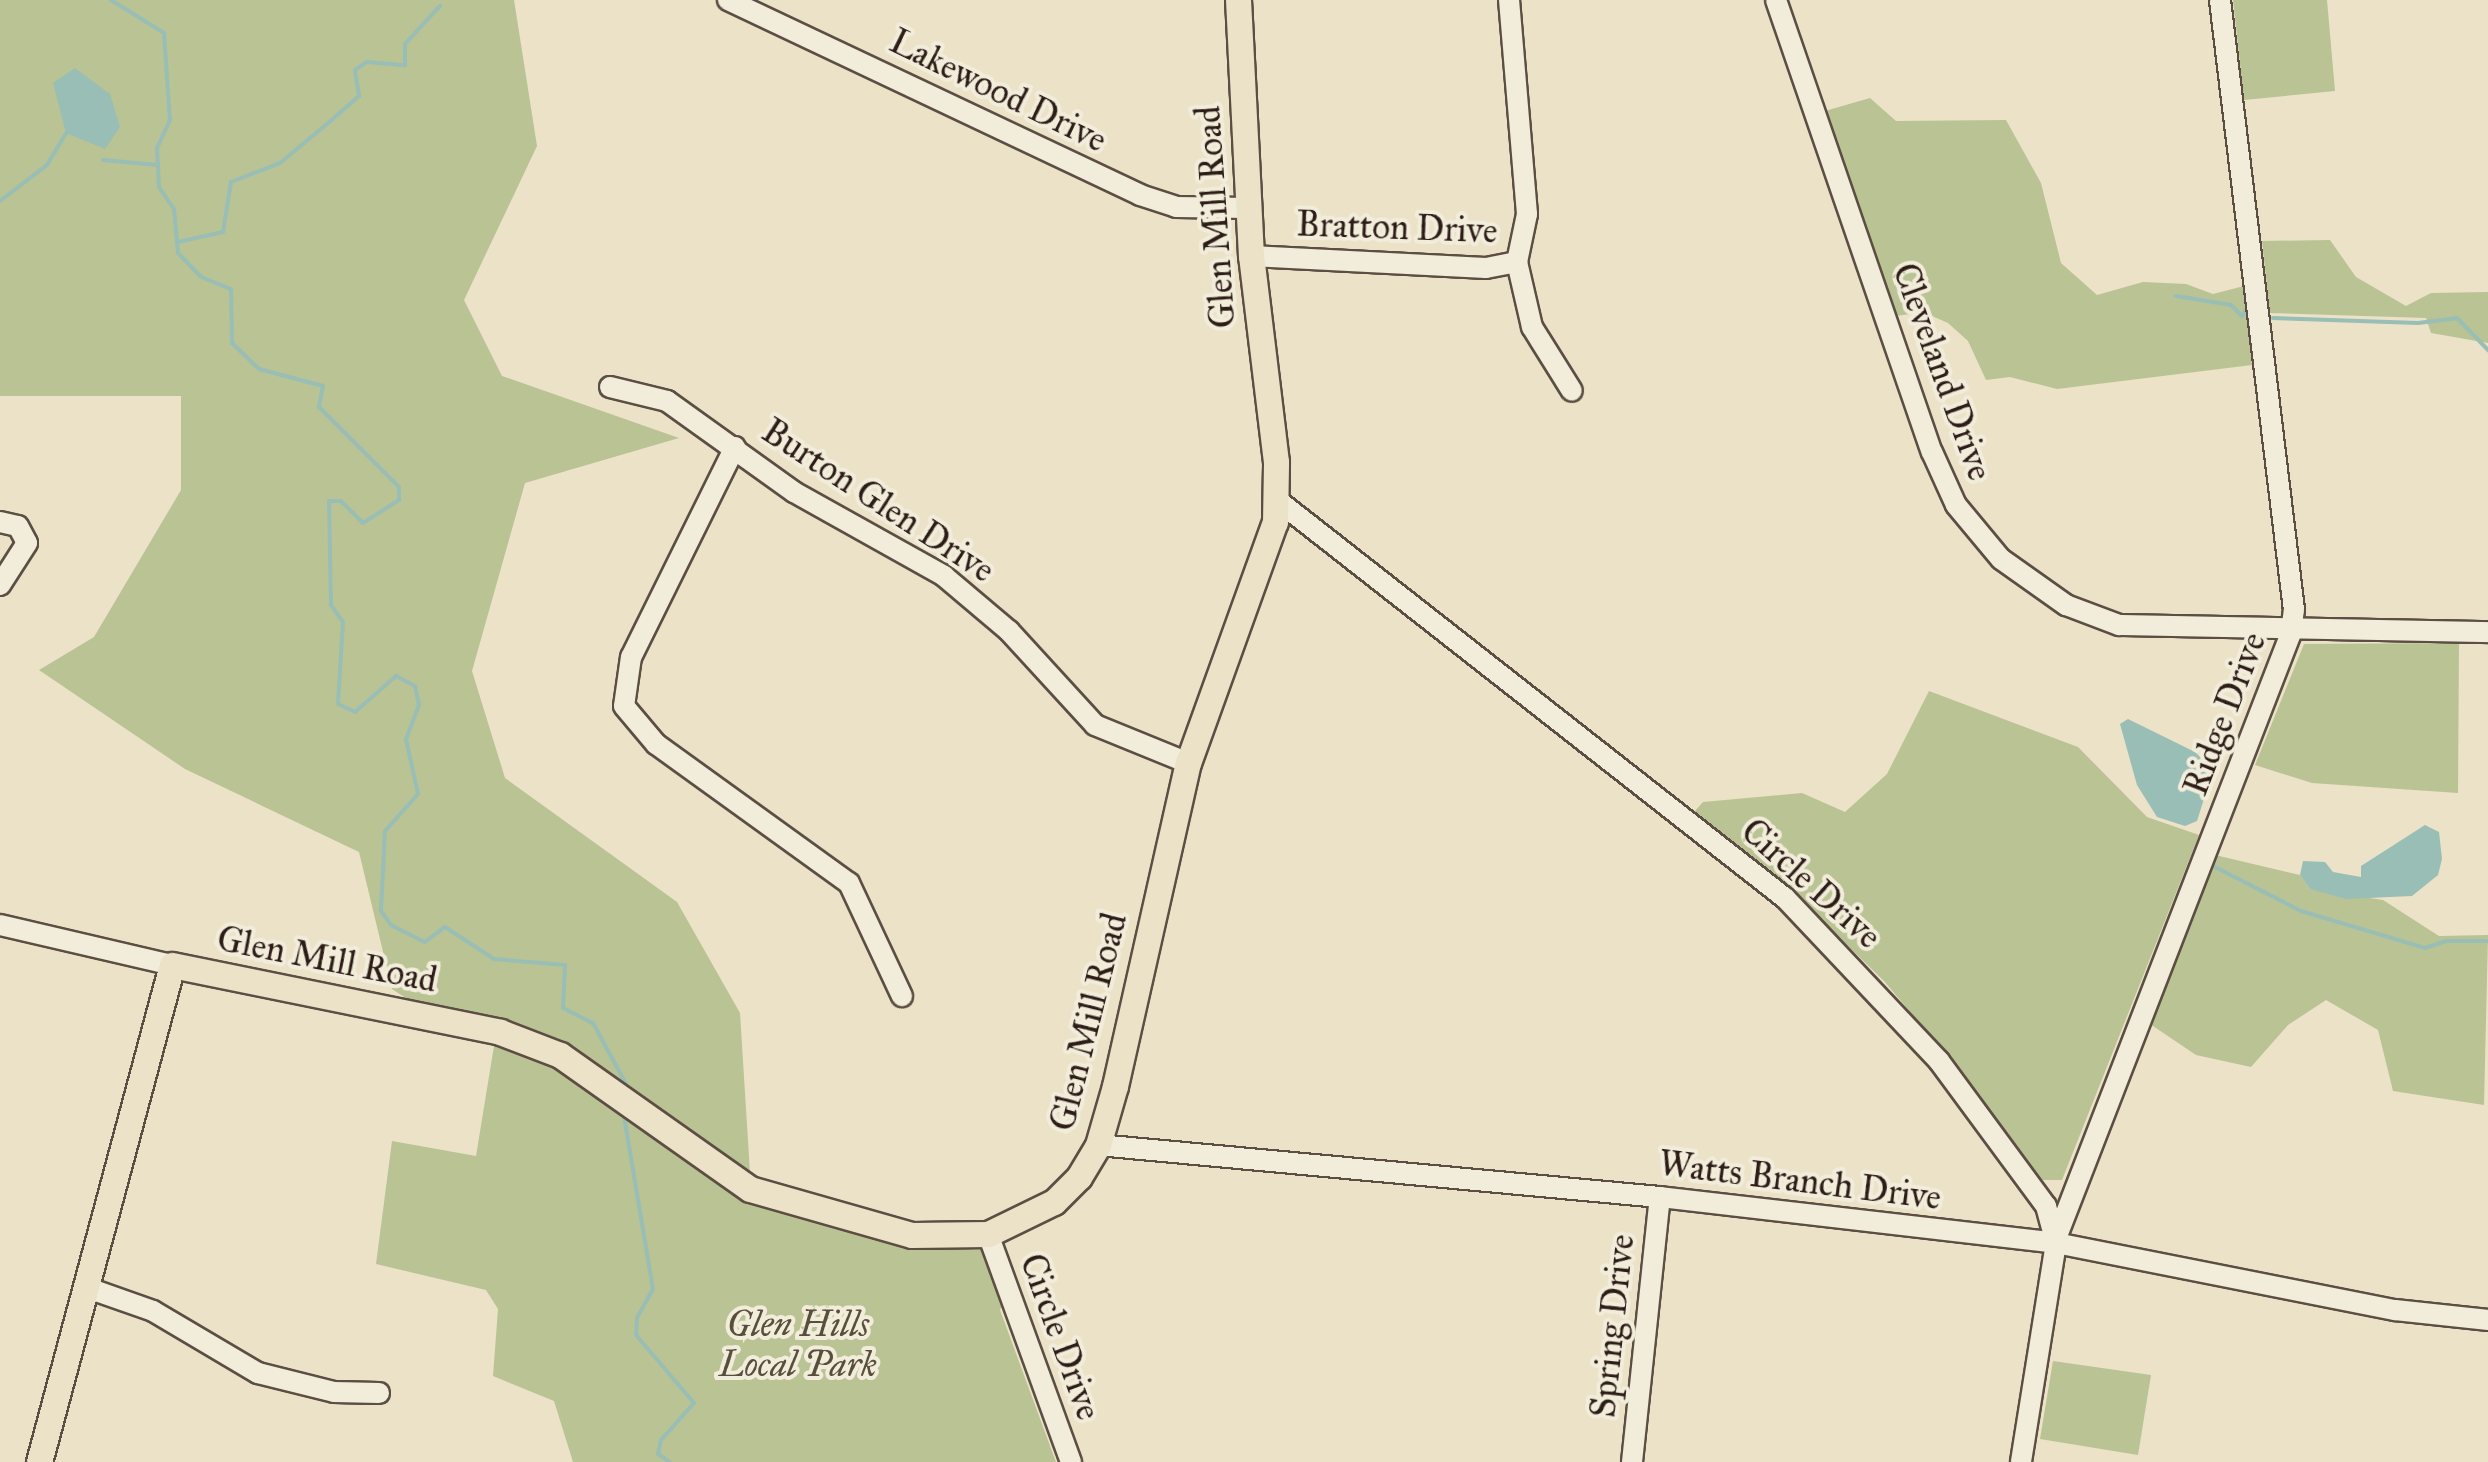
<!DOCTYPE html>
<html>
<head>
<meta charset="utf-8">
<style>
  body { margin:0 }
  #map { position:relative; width:2488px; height:1462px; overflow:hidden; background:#ebe2c8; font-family:"IM FELL Great Primer",serif }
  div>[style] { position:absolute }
  .green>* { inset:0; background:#bac394 }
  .water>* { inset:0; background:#98beb5 }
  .stream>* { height:4px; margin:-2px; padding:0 2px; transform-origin:2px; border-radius:2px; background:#98beb5 }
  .roads { filter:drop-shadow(2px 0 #5c4e43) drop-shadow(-2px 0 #5c4e43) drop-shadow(0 2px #5c4e43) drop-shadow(0 -2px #5c4e43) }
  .minor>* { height:20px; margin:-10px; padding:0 10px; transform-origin:10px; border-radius:10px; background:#f2ecdb }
  .major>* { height:25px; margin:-12.5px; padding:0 12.5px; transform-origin:12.5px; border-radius:12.5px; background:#ebe2c8 }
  span { translate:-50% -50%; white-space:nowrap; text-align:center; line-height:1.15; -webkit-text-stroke:8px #f2ecdb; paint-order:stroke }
  .street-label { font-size:35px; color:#2c1d17 }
  .park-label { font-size:35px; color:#574f3c; font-style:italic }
</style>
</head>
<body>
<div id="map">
  <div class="green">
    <i style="clip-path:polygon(0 0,514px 0,537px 146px,464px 300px,502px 376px,679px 438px,525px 483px,472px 671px,505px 778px,677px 902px,740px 1013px,751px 1189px,808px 1210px,988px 1234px,1009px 1292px,1000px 1310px,1056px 1462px,573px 1462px,554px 1401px,493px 1376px,498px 1309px,486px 1290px,376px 1264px,392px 1141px,476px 1156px,494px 1046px,555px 1068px,560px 1056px,435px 1017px,392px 989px,359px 852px,185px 769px,39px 670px,94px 637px,181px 490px,181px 396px,0 396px)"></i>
    <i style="clip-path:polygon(2233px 0,2327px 0,2335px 91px,2244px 100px)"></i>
    <i style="clip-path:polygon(1870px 98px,1896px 121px,2006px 120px,2041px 183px,2061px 263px,2097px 295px,2143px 282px,2186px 284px,2213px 294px,2244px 286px,2252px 365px,2057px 389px,2010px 377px,1986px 380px,1968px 341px,1948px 323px,1923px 312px,1896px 316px,1825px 111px)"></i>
    <i style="clip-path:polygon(2330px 240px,2356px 277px,2406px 306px,2431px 293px,2488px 292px,2488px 343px,2431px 333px,2426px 318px,2270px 313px,2262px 241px)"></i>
    <i style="clip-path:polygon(2459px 643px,2458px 793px,2312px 783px,2255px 765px,2304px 644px)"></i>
    <i style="clip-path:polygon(1929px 691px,2078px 747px,2147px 817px,2199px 835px,2062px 1180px,2039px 1180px,1972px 1085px,1884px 981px,1771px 871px,1694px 812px,1703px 802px,1802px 793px,1845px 812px,1887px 774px)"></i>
    <i style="clip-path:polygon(2215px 855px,2300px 875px,2310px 889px,2383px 900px,2439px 936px,2488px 935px,2484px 1105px,2393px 1091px,2378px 1030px,2326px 1000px,2288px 1025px,2251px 1067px,2196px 1055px,2150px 1024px)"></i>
    <i style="clip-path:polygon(2053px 1361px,2151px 1375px,2138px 1455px,2040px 1439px)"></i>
  </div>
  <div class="water">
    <i style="clip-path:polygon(75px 68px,110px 94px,120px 127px,105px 149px,66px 133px,53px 83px)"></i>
    <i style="clip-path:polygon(2128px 719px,2195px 752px,2213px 770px,2197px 821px,2185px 826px,2157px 817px,2137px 785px,2120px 724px)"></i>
    <i style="clip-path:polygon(2425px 825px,2439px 832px,2442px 859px,2438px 875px,2412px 896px,2346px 899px,2310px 889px,2300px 875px,2303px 861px,2325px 862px,2333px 872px,2361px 877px,2361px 866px)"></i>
  </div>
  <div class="stream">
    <i style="left:111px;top:0;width:62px;rotate:31.9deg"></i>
    <i style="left:164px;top:33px;width:87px;rotate:86.1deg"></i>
    <i style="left:170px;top:120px;width:31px;rotate:115deg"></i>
    <i style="left:157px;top:148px;width:39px;rotate:87deg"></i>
    <i style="left:159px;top:187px;width:27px;rotate:56deg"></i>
    <i style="left:174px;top:209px;width:44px;rotate:84.8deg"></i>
    <i style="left:178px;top:253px;width:33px;rotate:46deg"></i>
    <i style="left:201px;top:277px;width:32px;rotate:22deg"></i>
    <i style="left:231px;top:289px;width:54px;rotate:88.9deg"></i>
    <i style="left:232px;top:343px;width:37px;rotate:44deg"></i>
    <i style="left:259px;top:369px;width:66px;rotate:14.9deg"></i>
    <i style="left:323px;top:386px;width:21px;rotate:101deg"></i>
    <i style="left:319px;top:407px;width:113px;rotate:45deg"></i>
    <i style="left:399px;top:487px;width:13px;rotate:90deg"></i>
    <i style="left:399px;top:500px;width:43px;rotate:147.4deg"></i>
    <i style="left:363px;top:523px;width:31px;rotate:-135deg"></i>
    <i style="left:341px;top:501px;width:12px;rotate:180deg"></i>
    <i style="left:329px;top:501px;width:104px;rotate:88.9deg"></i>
    <i style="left:331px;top:605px;width:21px;rotate:55deg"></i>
    <i style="left:343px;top:622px;width:82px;rotate:93.5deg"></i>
    <i style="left:338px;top:704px;width:19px;rotate:25deg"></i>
    <i style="left:355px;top:712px;width:55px;rotate:-41.3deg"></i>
    <i style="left:396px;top:676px;width:21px;rotate:28deg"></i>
    <i style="left:415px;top:686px;width:19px;rotate:78deg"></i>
    <i style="left:419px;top:705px;width:36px;rotate:111deg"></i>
    <i style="left:406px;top:739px;width:56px;rotate:77.7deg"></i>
    <i style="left:418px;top:794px;width:50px;rotate:131.7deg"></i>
    <i style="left:385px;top:831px;width:80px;rotate:92.9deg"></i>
    <i style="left:381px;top:911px;width:17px;rotate:54deg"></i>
    <i style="left:391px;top:925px;width:38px;rotate:27deg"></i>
    <i style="left:425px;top:942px;width:25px;rotate:-37deg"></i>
    <i style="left:445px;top:927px;width:59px;rotate:33.1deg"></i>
    <i style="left:494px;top:959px;width:71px;rotate:4.8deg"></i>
    <i style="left:565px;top:965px;width:43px;rotate:92.7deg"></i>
    <i style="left:563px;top:1008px;width:34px;rotate:27deg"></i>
    <i style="left:593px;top:1023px;width:69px;rotate:61.6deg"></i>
    <i style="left:103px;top:160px;width:55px;rotate:5.2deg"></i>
    <i style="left:0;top:201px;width:59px;rotate:-37.5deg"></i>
    <i style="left:47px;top:165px;width:37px;rotate:-59deg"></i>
    <i style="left:178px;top:242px;width:46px;rotate:-12.5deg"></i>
    <i style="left:223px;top:232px;width:51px;rotate:-80.9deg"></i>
    <i style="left:231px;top:182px;width:53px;rotate:-21.2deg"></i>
    <i style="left:280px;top:163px;width:61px;rotate:-39.7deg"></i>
    <i style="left:327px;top:124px;width:43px;rotate:-41.2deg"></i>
    <i style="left:359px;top:96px;width:26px;rotate:-99deg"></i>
    <i style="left:355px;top:70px;width:14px;rotate:-34deg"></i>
    <i style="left:367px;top:62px;width:38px;rotate:5deg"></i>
    <i style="left:405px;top:65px;width:21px;rotate:-90deg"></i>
    <i style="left:405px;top:44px;width:52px;rotate:-47.4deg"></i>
    <i style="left:2176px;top:296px;width:56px;rotate:9.3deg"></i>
    <i style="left:2231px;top:305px;width:16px;rotate:45deg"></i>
    <i style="left:2242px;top:316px;width:9px;rotate:-54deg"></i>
    <i style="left:2273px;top:318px;width:145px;rotate:2deg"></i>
    <i style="left:2418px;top:323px;width:39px;rotate:-7deg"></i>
    <i style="left:2457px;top:318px;width:45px;rotate:45.9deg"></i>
    <i style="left:2215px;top:867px;width:97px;rotate:27.1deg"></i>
    <i style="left:2301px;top:911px;width:129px;rotate:16.6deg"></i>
    <i style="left:2425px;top:948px;width:22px;rotate:-18deg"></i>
    <i style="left:2446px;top:941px;width:42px"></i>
    <i style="left:623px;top:1110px;width:181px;rotate:80.5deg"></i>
    <i style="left:653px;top:1289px;width:33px;rotate:119deg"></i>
    <i style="left:637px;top:1318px;width:17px;rotate:93deg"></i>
    <i style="left:636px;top:1335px;width:89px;rotate:49.5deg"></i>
    <i style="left:694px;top:1403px;width:50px;rotate:131.7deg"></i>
    <i style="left:661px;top:1440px;width:14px;rotate:102deg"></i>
    <i style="left:658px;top:1454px;width:14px;rotate:34deg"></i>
  </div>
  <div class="roads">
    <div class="minor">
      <i style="left:728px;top:0;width:456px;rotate:25.3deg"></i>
      <i style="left:1140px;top:195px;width:38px;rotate:18deg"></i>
      <i style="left:1176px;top:207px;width:73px;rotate:0.8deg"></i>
      <i style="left:1776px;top:0;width:478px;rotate:71deg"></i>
      <i style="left:1932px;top:452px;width:58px;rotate:65.6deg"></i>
      <i style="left:1956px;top:505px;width:70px;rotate:50.2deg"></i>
      <i style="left:2001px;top:559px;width:80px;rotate:35.3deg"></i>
      <i style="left:2066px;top:605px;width:57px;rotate:20.7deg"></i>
      <i style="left:2119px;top:625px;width:369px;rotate:1.1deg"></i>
      <i style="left:1251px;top:256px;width:235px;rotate:2.9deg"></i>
      <i style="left:1486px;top:268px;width:32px;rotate:-11deg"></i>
      <i style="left:1517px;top:262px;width:49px;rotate:-78.2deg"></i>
      <i style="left:1527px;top:214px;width:215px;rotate:-94.8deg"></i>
      <i style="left:1517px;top:262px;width:67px;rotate:77deg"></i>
      <i style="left:1532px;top:327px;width:75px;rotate:58deg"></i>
      <i style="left:610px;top:387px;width:59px;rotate:13.8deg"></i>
      <i style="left:667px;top:401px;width:156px;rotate:35.6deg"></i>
      <i style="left:794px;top:492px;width:172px;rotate:29.2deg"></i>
      <i style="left:944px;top:576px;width:85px;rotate:40.2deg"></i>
      <i style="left:1009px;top:631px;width:127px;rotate:47.5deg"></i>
      <i style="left:1095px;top:725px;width:100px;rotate:22.2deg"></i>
      <i style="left:735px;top:447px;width:234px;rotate:116.3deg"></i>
      <i style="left:631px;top:657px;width:49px;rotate:98.1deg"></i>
      <i style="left:624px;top:706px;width:50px;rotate:49.9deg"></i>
      <i style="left:656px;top:744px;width:238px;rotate:35.8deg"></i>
      <i style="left:849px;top:883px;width:125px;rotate:64.9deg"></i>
      <i style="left:1277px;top:500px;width:645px;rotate:38.08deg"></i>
      <i style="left:1785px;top:898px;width:224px;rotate:46.6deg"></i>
      <i style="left:1939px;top:1061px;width:180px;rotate:53.6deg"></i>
      <i style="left:2046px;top:1206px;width:38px;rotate:75deg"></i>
      <i style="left:2056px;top:1243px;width:222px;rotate:99.1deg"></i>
      <i style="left:0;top:522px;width:18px;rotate:13deg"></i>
      <i style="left:18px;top:526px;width:19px;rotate:62deg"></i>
      <i style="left:27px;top:543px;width:50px;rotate:122.7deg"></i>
      <i style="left:0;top:925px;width:177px;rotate:13.1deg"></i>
      <i style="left:1098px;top:1145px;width:564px;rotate:5.29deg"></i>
      <i style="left:1660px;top:1197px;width:399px;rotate:6.6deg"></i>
      <i style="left:2056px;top:1243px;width:346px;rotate:11.2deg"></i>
      <i style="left:2395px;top:1310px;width:94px;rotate:6.1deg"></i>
      <i style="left:988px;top:1234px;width:243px;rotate:70deg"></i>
      <i style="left:2057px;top:1236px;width:647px;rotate:-68.79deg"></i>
      <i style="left:2291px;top:633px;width:23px;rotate:-83deg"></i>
      <i style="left:2294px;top:610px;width:614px;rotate:-96.92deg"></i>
      <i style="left:85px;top:1287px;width:72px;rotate:19.4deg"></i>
      <i style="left:153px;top:1311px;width:122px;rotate:30.6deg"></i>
      <i style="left:258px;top:1373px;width:78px;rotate:14deg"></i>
      <i style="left:334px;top:1392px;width:45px;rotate:1.3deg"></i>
      <i style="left:1632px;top:1462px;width:266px;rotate:-84deg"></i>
    </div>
    <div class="major">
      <i style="left:39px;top:1462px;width:514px;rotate:-75.02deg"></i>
      <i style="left:172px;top:965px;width:335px;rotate:11.5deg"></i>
      <i style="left:500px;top:1032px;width:64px;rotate:21deg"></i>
      <i style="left:560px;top:1055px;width:232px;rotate:35.2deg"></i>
      <i style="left:750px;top:1189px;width:168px;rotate:15.9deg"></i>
      <i style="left:912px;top:1235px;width:76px;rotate:-0.8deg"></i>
      <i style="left:988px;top:1234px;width:73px;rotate:-25.9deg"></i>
      <i style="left:1054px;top:1202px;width:35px;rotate:-45deg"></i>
      <i style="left:1079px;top:1177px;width:37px;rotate:-59deg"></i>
      <i style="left:1098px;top:1145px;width:61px;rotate:-73.9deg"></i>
      <i style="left:1115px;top:1086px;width:331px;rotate:-77.3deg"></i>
      <i style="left:1188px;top:763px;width:256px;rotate:-70.2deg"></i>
      <i style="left:1275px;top:522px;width:60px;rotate:-89deg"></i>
      <i style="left:1276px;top:462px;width:208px;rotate:-96.9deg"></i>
      <i style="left:1251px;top:256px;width:256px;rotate:-92.9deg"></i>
    </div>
  </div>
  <div class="street-label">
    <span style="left:998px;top:91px;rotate:26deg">Lakewood Drive</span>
    <span style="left:1216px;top:217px;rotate:-94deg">Glen Mill Road</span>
    <span style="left:1397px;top:228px;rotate:2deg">Bratton Drive</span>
    <span style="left:1942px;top:372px;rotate:70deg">Cleveland Drive</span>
    <span style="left:878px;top:501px;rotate:33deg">Burton Glen Drive</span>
    <span style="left:2225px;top:714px;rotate:-69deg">Ridge Drive</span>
    <span style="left:1811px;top:884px;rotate:42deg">Circle Drive</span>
    <span style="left:327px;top:960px;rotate:11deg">Glen Mill Road</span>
    <span style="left:1089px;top:1022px;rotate:-76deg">Glen Mill Road</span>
    <span style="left:1800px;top:1181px;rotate:7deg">Watts Branch Drive</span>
    <span style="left:1613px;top:1326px;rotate:-84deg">Spring Drive</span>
    <span style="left:1060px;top:1337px;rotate:70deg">Circle Drive</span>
  </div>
  <div class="park-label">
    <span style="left:798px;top:1345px">Glen Hills<br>Local Park</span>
  </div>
</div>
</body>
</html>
